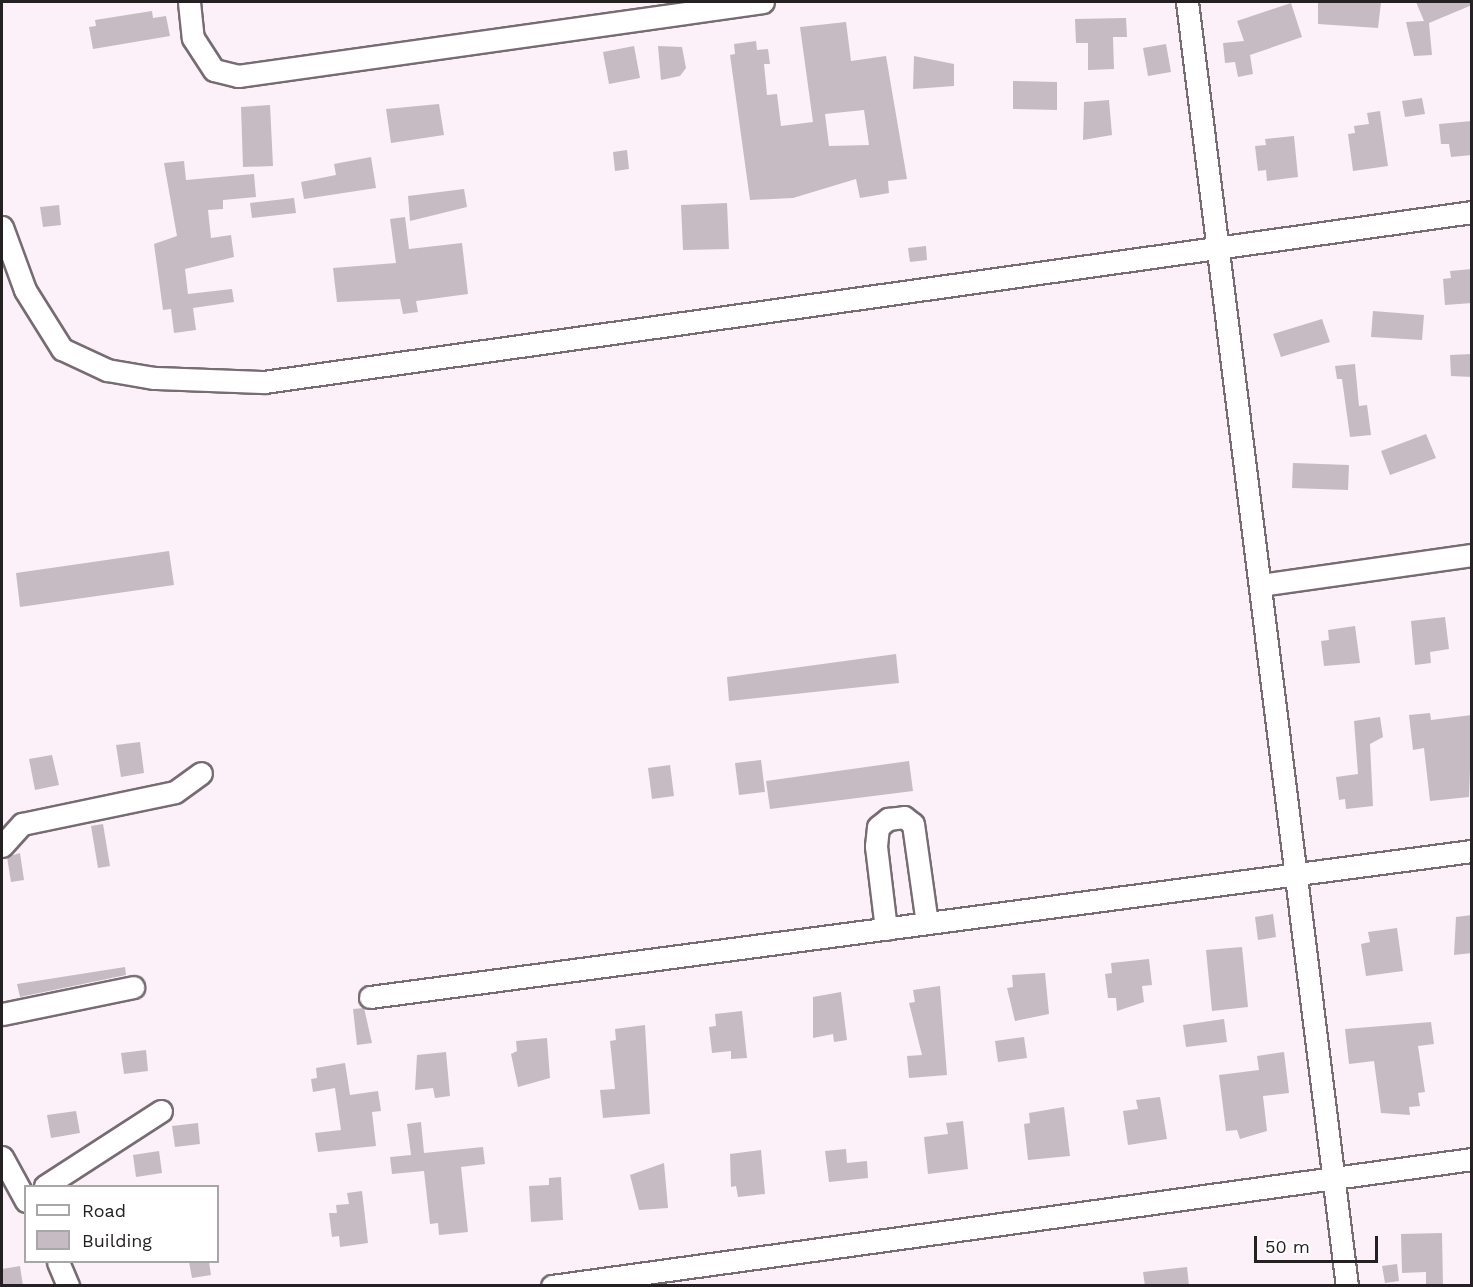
<!DOCTYPE html>
<html>
<head>
<meta charset="utf-8">
<style>
  body { margin:0 }
  #map { position:relative; width:1473px; height:1287px; overflow:hidden; background:#fcf1f8; font-family:"Work Sans",sans-serif }
  div>[style] { position:absolute }
  .building>* { inset:0; background:#c6bbc2 }
  .roads { filter:drop-shadow(2px 0 #766c72) drop-shadow(-2px 0 #766c72) drop-shadow(0 2px #766c72) drop-shadow(0 -2px #766c72) }
  .minor>* { height:21px; margin:-10.5px; padding:0 10.5px; transform-origin:10.5px; border-radius:10.5px; background:#fff }
  span { translate:-50% -50%; white-space:nowrap; text-align:center; line-height:1.15; -webkit-text-stroke:4.5px #fff; paint-order:stroke }
  .frame { position:absolute; inset:0; border:3px solid #252123; pointer-events:none }
  .legend { position:absolute; left:24px; top:1185px; width:195px; height:78px; box-sizing:border-box; background:#fff; border:2px solid #a8a6a7; margin:0; padding:8px 10px; list-style:none; font-size:18px; color:#252123 }
  .legend li { display:flex; align-items:center; gap:12px; height:30px }
  .legend b { width:30px; border:2px solid #a8a6a7 }
  .scale { position:absolute; left:1254px; top:1236px; width:124px; height:27px; box-sizing:border-box; border:3px solid #252123; border-top:0; padding-left:8px; font-size:18px; line-height:21px; white-space:nowrap; color:#252123; -webkit-text-stroke:4px #fff; paint-order:stroke }
</style>
</head>
<body>
<div id="map">
  <div class="building">
    <i style="clip-path:polygon(1318px 2px,1381px 2px,1378px 28px,1318px 24px)"></i>
    <i style="clip-path:polygon(1416px 2px,1472px 2px,1472px 5px,1429px 23px,1432px 55px,1414px 56px,1406px 22px,1424px 21px)"></i>
    <i style="clip-path:polygon(1291px 3px,1302px 37px,1250px 55px,1253px 74px,1238px 77px,1235px 62px,1225px 63px,1223px 43px,1244px 41px,1237px 21px)"></i>
    <i style="clip-path:polygon(152px 11px,153px 18px,166px 16px,170px 36px,93px 49px,89px 27px,96px 26px,95px 20px)"></i>
    <i style="clip-path:polygon(1126px 18px,1127px 37px,1113px 37px,1114px 69px,1088px 70px,1088px 43px,1076px 43px,1075px 19px)"></i>
    <i style="clip-path:polygon(evenodd,846px 22px,851px 61px,886px 56px,907px 179px,888px 181px,889px 193px,860px 198px,856px 179px,793px 198px,750px 200px,730px 55px,735px 54px,734px 44px,756px 41px,757px 50px,768px 49px,770px 64px,764px 64px,767px 95px,777px 94px,781px 126px,813px 122px,800px 27px,846px 22px,864px 110px,869px 145px,829px 146px,825px 114px,864px 110px)"></i>
    <i style="clip-path:polygon(1166px 44px,1171px 72px,1148px 76px,1143px 48px)"></i>
    <i style="clip-path:polygon(634px 46px,640px 78px,609px 84px,603px 52px)"></i>
    <i style="clip-path:polygon(658px 46px,682px 47px,686px 68px,680px 76px,661px 80px)"></i>
    <i style="clip-path:polygon(914px 56px,954px 64px,954px 86px,913px 89px)"></i>
    <i style="clip-path:polygon(1013px 81px,1057px 82px,1057px 110px,1013px 109px)"></i>
    <i style="clip-path:polygon(1422px 98px,1425px 114px,1405px 117px,1402px 101px)"></i>
    <i style="clip-path:polygon(1109px 100px,1112px 135px,1083px 140px,1084px 102px)"></i>
    <i style="clip-path:polygon(439px 104px,444px 135px,391px 143px,386px 109px)"></i>
    <i style="clip-path:polygon(270px 105px,273px 166px,243px 167px,241px 107px)"></i>
    <i style="clip-path:polygon(1380px 111px,1388px 166px,1353px 171px,1348px 134px,1355px 133px,1354px 126px,1369px 124px,1367px 113px)"></i>
    <i style="clip-path:polygon(1472px 121px,1472px 155px,1451px 157px,1449px 144px,1441px 144px,1439px 124px)"></i>
    <i style="clip-path:polygon(1294px 136px,1298px 177px,1267px 181px,1266px 170px,1258px 171px,1255px 146px,1266px 145px,1265px 139px)"></i>
    <i style="clip-path:polygon(627px 150px,629px 169px,615px 171px,613px 152px)"></i>
    <i style="clip-path:polygon(371px 157px,376px 188px,304px 199px,301px 182px,336px 175px,334px 164px)"></i>
    <i style="clip-path:polygon(184px 161px,186px 180px,254px 174px,256px 197px,223px 200px,223px 209px,208px 210px,211px 238px,231px 235px,234px 257px,185px 269px,188px 294px,232px 289px,234px 302px,193px 308px,196px 330px,174px 333px,171px 309px,163px 310px,154px 244px,177px 236px,164px 163px)"></i>
    <i style="clip-path:polygon(464px 189px,467px 207px,410px 221px,408px 196px)"></i>
    <i style="clip-path:polygon(294px 198px,296px 213px,252px 218px,250px 203px)"></i>
    <i style="clip-path:polygon(727px 203px,729px 249px,683px 250px,681px 205px)"></i>
    <i style="clip-path:polygon(59px 205px,61px 225px,43px 227px,40px 207px)"></i>
    <i style="clip-path:polygon(405px 217px,409px 249px,462px 243px,468px 294px,416px 301px,418px 312px,403px 314px,400px 299px,337px 302px,333px 268px,396px 263px,390px 219px)"></i>
    <i style="clip-path:polygon(926px 246px,927px 260px,910px 262px,908px 248px)"></i>
    <i style="clip-path:polygon(1472px 269px,1472px 303px,1445px 305px,1443px 279px,1451px 278px,1450px 271px)"></i>
    <i style="clip-path:polygon(1373px 311px,1424px 315px,1422px 340px,1371px 337px)"></i>
    <i style="clip-path:polygon(1322px 319px,1330px 342px,1281px 357px,1273px 334px)"></i>
    <i style="clip-path:polygon(1472px 354px,1472px 377px,1451px 376px,1450px 355px)"></i>
    <i style="clip-path:polygon(1355px 364px,1359px 406px,1367px 405px,1371px 435px,1350px 437px,1342px 379px,1337px 379px,1335px 366px)"></i>
    <i style="clip-path:polygon(1426px 434px,1436px 458px,1390px 475px,1381px 451px)"></i>
    <i style="clip-path:polygon(1293px 463px,1349px 465px,1348px 490px,1292px 488px)"></i>
    <i style="clip-path:polygon(169px 551px,174px 585px,20px 607px,16px 573px)"></i>
    <i style="clip-path:polygon(1445px 617px,1449px 649px,1430px 652px,1431px 663px,1415px 665px,1411px 621px)"></i>
    <i style="clip-path:polygon(1355px 626px,1360px 663px,1324px 666px,1321px 641px,1329px 640px,1328px 630px)"></i>
    <i style="clip-path:polygon(896px 654px,899px 683px,729px 701px,727px 677px)"></i>
    <i style="clip-path:polygon(1430px 713px,1431px 720px,1472px 715px,1469px 797px,1430px 801px,1424px 748px,1413px 750px,1409px 715px)"></i>
    <i style="clip-path:polygon(1380px 717px,1383px 737px,1370px 744px,1373px 806px,1346px 809px,1345px 799px,1339px 800px,1336px 777px,1358px 774px,1354px 721px)"></i>
    <i style="clip-path:polygon(140px 742px,144px 773px,121px 777px,116px 745px)"></i>
    <i style="clip-path:polygon(52px 755px,59px 785px,35px 790px,29px 759px)"></i>
    <i style="clip-path:polygon(761px 760px,765px 792px,739px 795px,735px 763px)"></i>
    <i style="clip-path:polygon(909px 761px,913px 791px,770px 809px,766px 781px)"></i>
    <i style="clip-path:polygon(670px 765px,674px 796px,652px 799px,648px 768px)"></i>
    <i style="clip-path:polygon(103px 824px,110px 866px,98px 868px,91px 826px)"></i>
    <i style="clip-path:polygon(20px 853px,24px 880px,11px 882px,7px 857px)"></i>
    <i style="clip-path:polygon(1273px 914px,1276px 937px,1258px 940px,1255px 917px)"></i>
    <i style="clip-path:polygon(1472px 915px,1472px 953px,1454px 955px,1456px 917px)"></i>
    <i style="clip-path:polygon(1397px 928px,1403px 971px,1366px 976px,1361px 944px,1370px 942px,1368px 932px)"></i>
    <i style="clip-path:polygon(1242px 947px,1248px 1007px,1212px 1011px,1206px 950px)"></i>
    <i style="clip-path:polygon(1149px 959px,1152px 985px,1142px 986px,1144px 1002px,1117px 1011px,1116px 998px,1108px 998px,1105px 974px,1112px 973px,1111px 963px)"></i>
    <i style="clip-path:polygon(125px 967px,126px 975px,20px 997px,17px 984px)"></i>
    <i style="clip-path:polygon(1045px 973px,1049px 1014px,1015px 1021px,1007px 988px,1013px 987px,1012px 975px)"></i>
    <i style="clip-path:polygon(940px 986px,947px 1075px,909px 1078px,907px 1056px,922px 1055px,909px 1003px,915px 1002px,913px 990px)"></i>
    <i style="clip-path:polygon(841px 992px,847px 1040px,834px 1042px,833px 1034px,813px 1038px,813px 997px)"></i>
    <i style="clip-path:polygon(364px 1008px,372px 1043px,357px 1045px,353px 1009px)"></i>
    <i style="clip-path:polygon(742px 1011px,747px 1058px,731px 1059px,731px 1051px,712px 1053px,709px 1027px,716px 1026px,715px 1014px)"></i>
    <i style="clip-path:polygon(1224px 1019px,1227px 1042px,1186px 1047px,1183px 1025px)"></i>
    <i style="clip-path:polygon(1431px 1022px,1434px 1044px,1418px 1046px,1425px 1092px,1418px 1093px,1420px 1106px,1409px 1107px,1410px 1115px,1381px 1113px,1374px 1061px,1349px 1064px,1345px 1029px)"></i>
    <i style="clip-path:polygon(645px 1025px,650px 1114px,603px 1118px,600px 1090px,615px 1089px,610px 1041px,616px 1040px,615px 1029px)"></i>
    <i style="clip-path:polygon(1024px 1037px,1027px 1058px,998px 1062px,995px 1041px)"></i>
    <i style="clip-path:polygon(547px 1038px,550px 1078px,518px 1087px,511px 1054px,517px 1051px,516px 1041px)"></i>
    <i style="clip-path:polygon(146px 1050px,148px 1071px,124px 1074px,121px 1053px)"></i>
    <i style="clip-path:polygon(446px 1052px,450px 1096px,435px 1098px,433px 1088px,415px 1090px,417px 1055px)"></i>
    <i style="clip-path:polygon(1284px 1052px,1289px 1093px,1263px 1096px,1267px 1131px,1240px 1139px,1237px 1130px,1226px 1131px,1219px 1075px,1259px 1070px,1257px 1056px)"></i>
    <i style="clip-path:polygon(345px 1063px,350px 1095px,378px 1091px,381px 1111px,372px 1112px,376px 1146px,318px 1152px,315px 1133px,341px 1130px,335px 1088px,313px 1092px,311px 1079px,317px 1078px,316px 1068px)"></i>
    <i style="clip-path:polygon(1160px 1097px,1167px 1139px,1128px 1145px,1123px 1111px,1138px 1109px,1136px 1100px)"></i>
    <i style="clip-path:polygon(1064px 1107px,1070px 1156px,1028px 1160px,1024px 1124px,1030px 1123px,1029px 1113px)"></i>
    <i style="clip-path:polygon(76px 1111px,80px 1133px,51px 1138px,47px 1115px)"></i>
    <i style="clip-path:polygon(963px 1121px,968px 1169px,928px 1174px,924px 1137px,948px 1134px,946px 1123px)"></i>
    <i style="clip-path:polygon(421px 1122px,424px 1153px,483px 1147px,485px 1164px,461px 1167px,468px 1232px,439px 1235px,438px 1223px,430px 1224px,424px 1171px,392px 1174px,390px 1157px,411px 1155px,407px 1124px)"></i>
    <i style="clip-path:polygon(198px 1123px,200px 1144px,175px 1147px,172px 1126px)"></i>
    <i style="clip-path:polygon(846px 1149px,847px 1163px,867px 1161px,868px 1178px,829px 1182px,825px 1151px)"></i>
    <i style="clip-path:polygon(761px 1150px,765px 1194px,738px 1197px,736px 1186px,731px 1187px,730px 1154px)"></i>
    <i style="clip-path:polygon(159px 1151px,162px 1173px,136px 1177px,133px 1155px)"></i>
    <i style="clip-path:polygon(664px 1163px,668px 1208px,639px 1210px,630px 1175px)"></i>
    <i style="clip-path:polygon(561px 1177px,563px 1220px,531px 1222px,529px 1186px,549px 1185px,549px 1178px)"></i>
    <i style="clip-path:polygon(362px 1191px,368px 1243px,340px 1247px,339px 1236px,332px 1237px,329px 1213px,337px 1213px,336px 1205px,349px 1204px,347px 1193px)"></i>
    <i style="clip-path:polygon(1442px 1233px,1443px 1286px,1426px 1286px,1426px 1272px,1402px 1273px,1401px 1234px)"></i>
    <i style="clip-path:polygon(189px 1262px,209px 1262px,211px 1275px,192px 1278px)"></i>
    <i style="clip-path:polygon(1397px 1264px,1399px 1281px,1385px 1283px,1382px 1266px)"></i>
    <i style="clip-path:polygon(20px 1266px,23px 1286px,2px 1286px,2px 1269px)"></i>
    <i style="clip-path:polygon(1187px 1267px,1189px 1286px,1145px 1286px,1143px 1272px)"></i>
  </div>
  <div class="roads">
    <div class="minor">
      <i style="left:189px;top:2px;width:36px;rotate:84deg"></i>
      <i style="left:193px;top:38px;width:38px;rotate:57deg"></i>
      <i style="left:214px;top:70px;width:25px;rotate:14deg"></i>
      <i style="left:238px;top:76px;width:530px;rotate:-8.02deg"></i>
      <i style="left:1187px;top:2px;width:1294px;rotate:82.9deg"></i>
      <i style="left:2px;top:227px;width:67px;rotate:69.9deg"></i>
      <i style="left:25px;top:290px;width:70px;rotate:57.9deg"></i>
      <i style="left:62px;top:349px;width:50px;rotate:25deg"></i>
      <i style="left:107px;top:370px;width:48px;rotate:9.7deg"></i>
      <i style="left:154px;top:378px;width:110px;rotate:2.1deg"></i>
      <i style="left:264px;top:382px;width:1220px;rotate:-8.01deg"></i>
      <i style="left:1261px;top:585px;width:213px;rotate:-8.1deg"></i>
      <i style="left:2px;top:846px;width:30px;rotate:-48deg"></i>
      <i style="left:22px;top:824px;width:156px;rotate:-11.8deg"></i>
      <i style="left:175px;top:792px;width:32px;rotate:-36deg"></i>
      <i style="left:886px;top:929px;width:84px;rotate:-96.9deg"></i>
      <i style="left:876px;top:846px;width:19px;rotate:-84deg"></i>
      <i style="left:878px;top:827px;width:13px;rotate:-39deg"></i>
      <i style="left:888px;top:819px;width:16px;rotate:-7deg"></i>
      <i style="left:904px;top:817px;width:11px;rotate:38deg"></i>
      <i style="left:913px;top:824px;width:100px;rotate:82deg"></i>
      <i style="left:370px;top:997px;width:1112px;rotate:-7.55deg"></i>
      <i style="left:2px;top:1014px;width:134px;rotate:-11.6deg"></i>
      <i style="left:2px;top:1157px;width:50px;rotate:61.4deg"></i>
      <i style="left:45px;top:1186px;width:138px;rotate:-32.9deg"></i>
      <i style="left:58px;top:1262px;width:26px;rotate:67deg"></i>
      <i style="left:552px;top:1286px;width:929px;rotate:-7.86deg"></i>
    </div>
  </div>
  <div class="frame"></div>
  <ul class="legend">
  <li><b style="height:8px;background:#fff"></b>Road</li>
  <li><b style="height:16px;background:#c6bbc2"></b>Building</li>
  </ul>
  <div class="scale">50 m</div>
</div>
</body>
</html>
